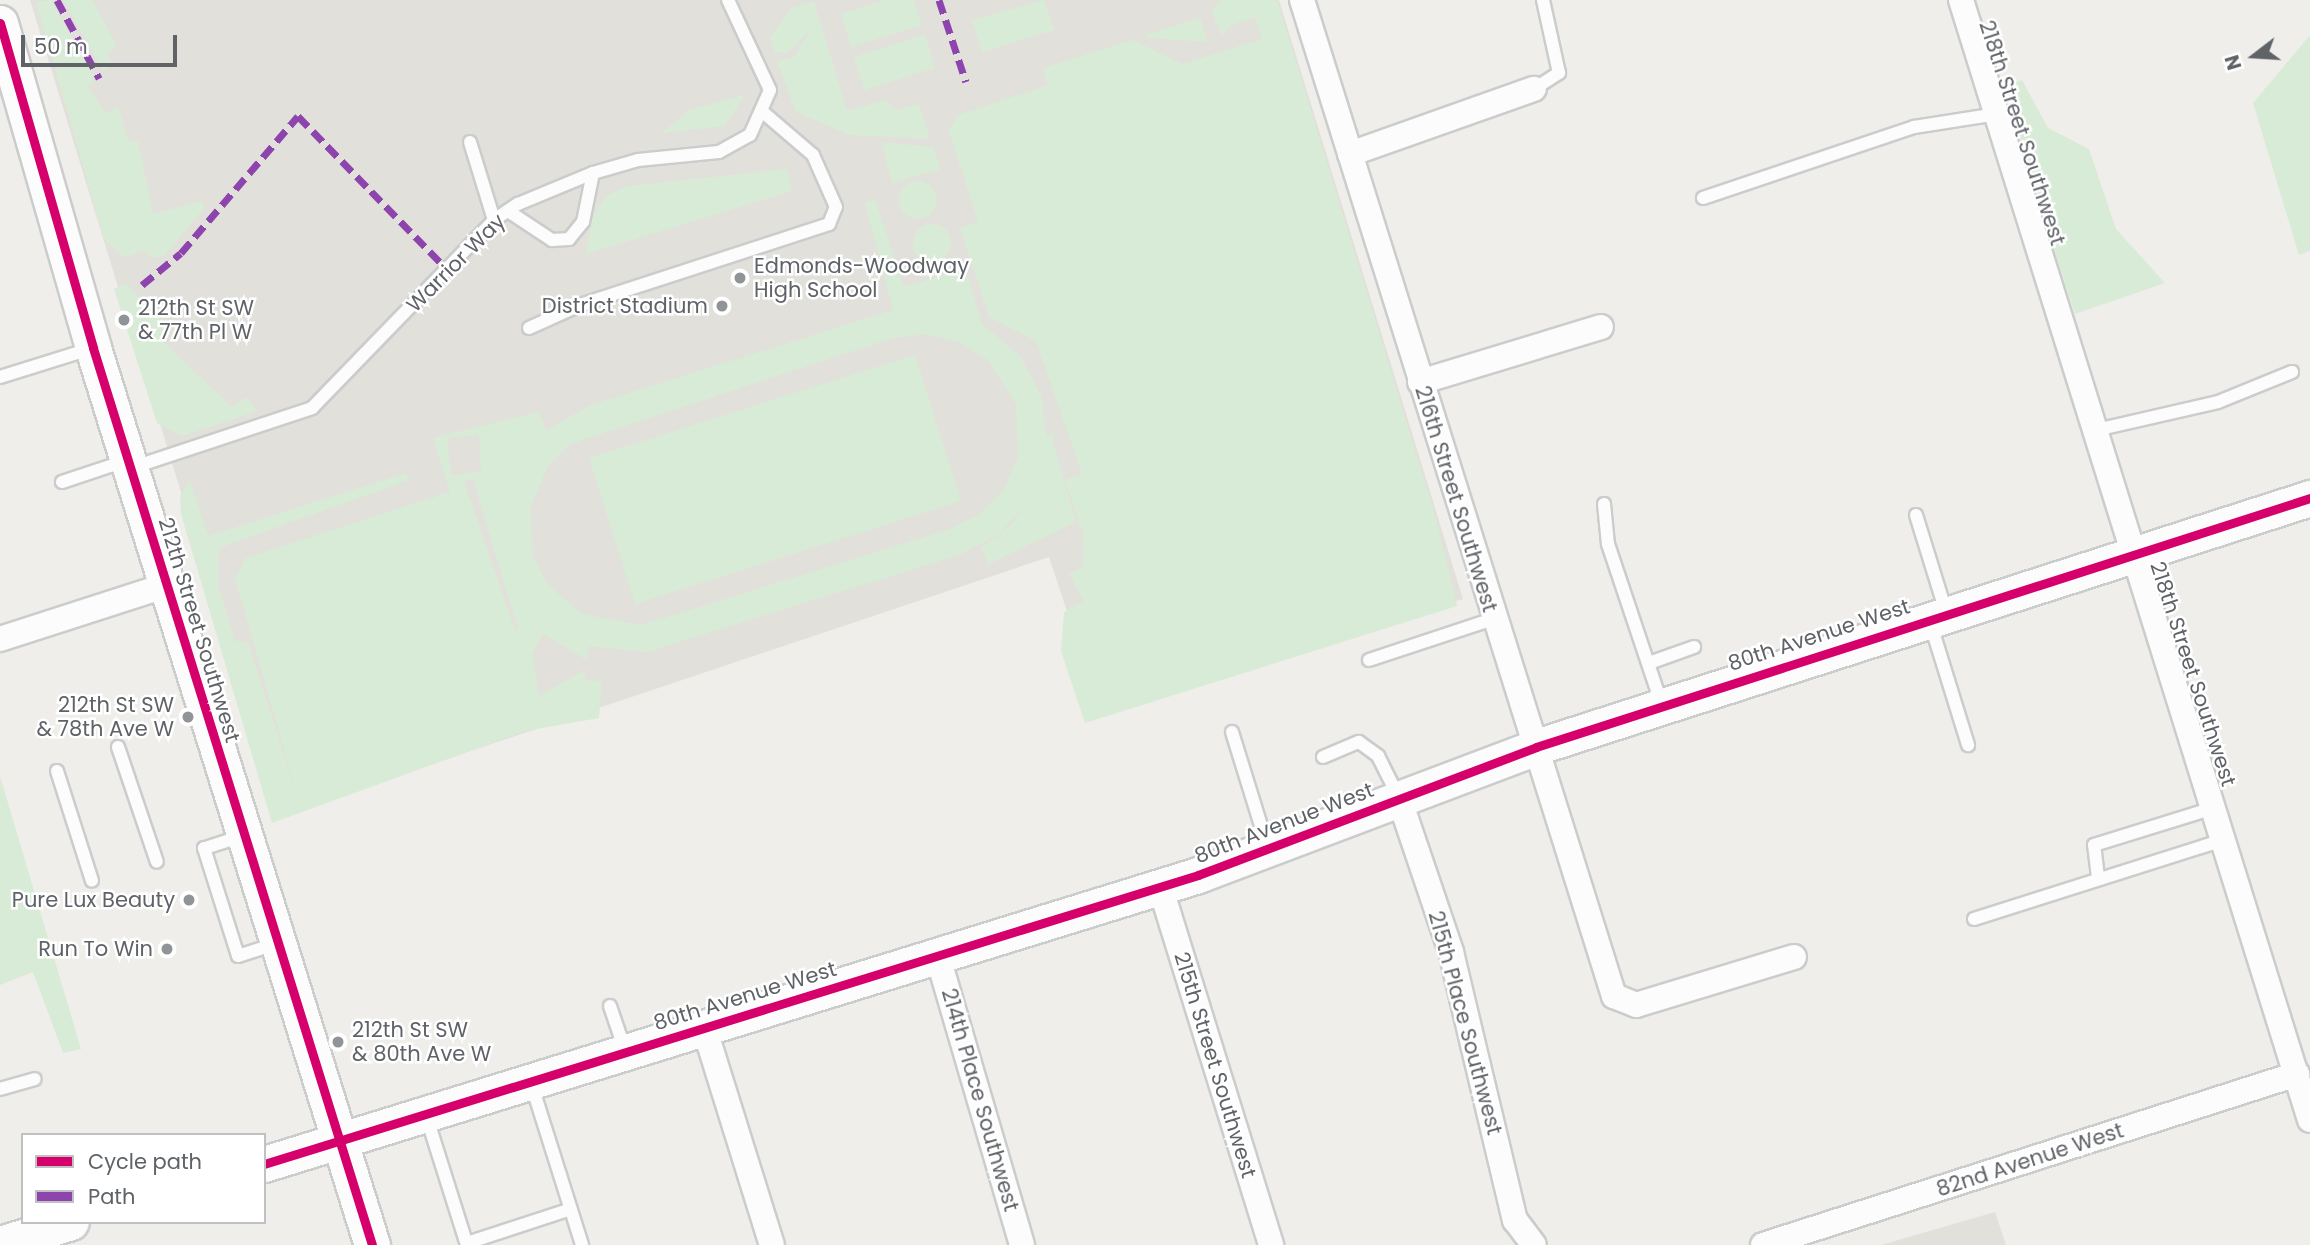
<!DOCTYPE html>
<html>
<head>
<meta charset="utf-8">
<style>
  body { margin:0 }
  #map { position:relative; width:2310px; height:1245px; overflow:hidden; background:#efeeea; font-family:Poppins,sans-serif }
  div>[style] { position:absolute }
  .education>* { inset:0; background:#e2e0da }
  .green>* { inset:0; background:#d8ebd6 }
  .round { border-radius:50% }
  .roads { filter:drop-shadow(2px 0 #cbcccc) drop-shadow(-2px 0 #cbcccc) drop-shadow(0 2px #cbcccc) drop-shadow(0 -2px #cbcccc) }
  .lane>* { height:12px; margin:-6px; padding:0 6px; transform-origin:6px; border-radius:6px; background:#fdfcfc }
  .street>* { height:24px; margin:-12px; padding:0 12px; transform-origin:12px; border-radius:12px; background:#fdfcfc }
  .secondary>* { height:35px; margin:-17.5px; padding:0 17.5px; transform-origin:17.5px; border-radius:17.5px; background:#fdfcfc }
  .quiet>* { height:7px; margin-top:-3.5px; transform-origin:0; background:repeating-linear-gradient(90deg,#8e44ad 0 14px,transparent 0 21px) }
  .cycleway>* { height:9px; margin:-4.5px; padding:0 4.5px; transform-origin:4.5px; border-radius:4.5px; background:#d6006c }
  .dots>* { width:19px; height:19px; translate:-50% -50%; box-sizing:border-box; border:4px solid #fff; border-radius:50% }
  span { translate:-50% -50%; white-space:nowrap; text-align:center; line-height:1.15; -webkit-text-stroke:5px #fff; paint-order:stroke }
  .street-label { font-size:21px; color:#5f6368 }
  .poi-label { font-size:21px; color:#5f6368 }
  .left { translate:0 -50%; text-align:left }
  .right { translate:-100% -50%; text-align:right }
  .legend { position:absolute; left:21px; top:1133px; width:245px; height:91px; box-sizing:border-box; background:#fff; border:2px solid #bfc1c3; margin:0; padding:9px 12px; list-style:none; font-size:21px; color:#5f6368 }
  .legend li { display:flex; align-items:center; gap:14px; height:35px }
  .legend b { width:35px; border:2px solid #bfc1c3 }
  .north { position:absolute; left:2219px; top:21px; width:70px; height:70px; -webkit-text-stroke:5px #fff; paint-order:stroke; rotate:253deg; font-size:19px; font-weight:700; line-height:28px; text-align:center; color:#5f6368 }
  .north::after { content:''; display:block; margin:auto; width:24px; height:32px; background:#5f6368; clip-path:polygon(50% 0,100% 100%,50% 72%,0 100%) }
  .scale { position:absolute; left:21px; top:35px; width:156px; height:32px; box-sizing:border-box; border:4px solid #5f6368; border-top:0; padding-left:9px; font-size:21px; line-height:24px; white-space:nowrap; color:#5f6368; -webkit-text-stroke:5px #fff; paint-order:stroke }
</style>
</head>
<body>
<div id="map">
  <div class="education">
    <i style="clip-path:polygon(30px 0,1279px 0,1463px 599px,1101px 714px,1049px 557px,280px 815px)"></i>
    <i style="clip-path:polygon(1995px 1212px,2006px 1245px,1881px 1245px)"></i>
  </div>
  <div class="green">
    <i style="clip-path:polygon(51px 0,96px 80px,87px 86px,106px 114px,118px 106px,129px 142px,138px 141px,153px 214px,202px 201px,204px 208px,164px 256px,154px 258px,144px 251px,124px 257px,104px 239px,36px 2px)"></i>
    <i style="clip-path:polygon(63px 0,92px 0,117px 46px,106px 54px,113px 65px,103px 71px)"></i>
    <i style="clip-path:polygon(885px 0,914px 0,922px 25px,851px 47px,841px 14px)"></i>
    <i style="clip-path:polygon(1044px 0,1054px 30px,982px 52px,972px 20px)"></i>
    <i style="clip-path:polygon(1221px 0,1277px 0,1437px 522px,1457px 606px,1085px 723px,1061px 651px,1064px 612px,1084px 601px,1069px 574px,1083px 567px,1083px 535px,1065px 480px,1082px 474px,1036px 341px,989px 317px,960px 228px,978px 222px,949px 131px,958px 115px,1048px 85px,1043px 68px,1133px 40px,1182px 64px,1262px 39px,1255px 17px,1231px 25px,1221px 36px,1212px 10px)"></i>
    <i style="clip-path:polygon(814px 1px,847px 111px,884px 100px,896px 110px,919px 104px,930px 139px,850px 135px,796px 112px,777px 61px,794px 57px,812px 28px,788px 53px,775px 52px,770px 38px,791px 8px)"></i>
    <i style="clip-path:polygon(1200px 18px,1208px 42px,1147px 38px,1146px 35px)"></i>
    <i style="clip-path:polygon(925px 35px,935px 68px,864px 90px,854px 57px)"></i>
    <i style="clip-path:polygon(2310px 35px,2310px 251px,2299px 255px,2253px 103px)"></i>
    <i style="clip-path:polygon(2022px 80px,2048px 128px,2089px 149px,2116px 229px,2165px 283px,2075px 314px,2001px 86px)"></i>
    <i style="clip-path:polygon(744px 95px,725px 126px,662px 133px,689px 110px)"></i>
    <i style="clip-path:polygon(882px 142px,933px 147px,940px 169px,892px 183px)"></i>
    <i style="clip-path:polygon(787px 169px,792px 191px,586px 254px,592px 217px,606px 196px,628px 186px)"></i>
    <i class="round" style="left:899px;top:181px;width:38px;height:38px"></i>
    <i style="clip-path:polygon(evenodd,875px 199px,904px 287px,965px 268px,982px 324px,1021px 357px,1041px 396px,1047px 438px,1056px 429px,1052px 439px,1076px 522px,988px 564px,981px 548px,1000px 534px,1014px 521px,1027px 503px,998px 535px,959px 555px,646px 652px,589px 646px,587px 660px,543px 634px,532px 653px,539px 696px,583px 671px,586px 680px,602px 681px,599px 718px,525px 731px,272px 823px,181px 514px,180px 496px,190px 480px,208px 536px,406px 473px,409px 480px,219px 548px,218px 584px,235px 641px,248px 642px,298px 798px,235px 578px,246px 558px,450px 492px,433px 438px,539px 412px,546px 430px,591px 405px,893px 310px,865px 203px,875px 199px,925px 334px,958px 342px,988px 360px,1016px 404px,1018px 456px,1005px 488px,981px 513px,950px 529px,642px 625px,582px 614px,547px 584px,533px 556px,530px 508px,548px 466px,570px 444px,890px 339px,925px 334px,875px 199px,479px 435px,481px 472px,451px 475px,447px 438px,479px 435px,875px 199px,473px 479px,518px 629px,515px 630px,464px 482px,473px 479px)"></i>
    <i class="round" style="left:913px;top:224px;width:38px;height:38px"></i>
    <i style="clip-path:polygon(126px 284px,168px 326px,160px 339px,232px 407px,246px 397px,257px 411px,182px 436px,157px 423px,114px 289px)"></i>
    <i style="clip-path:polygon(915px 355px,961px 501px,635px 604px,589px 458px)"></i>
    <i style="clip-path:polygon(0 776px,81px 1049px,63px 1053px,33px 972px,0 985px)"></i>
  </div>
  <div class="roads">
    <div class="lane">
      <i style="left:1534px;top:89px;width:30px;rotate:-33deg"></i>
      <i style="left:1559px;top:73px;width:75px;rotate:-102.4deg"></i>
      <i style="left:470px;top:142px;width:82px;rotate:72.9deg"></i>
      <i style="left:1703px;top:198px;width:223px;rotate:-18.6deg"></i>
      <i style="left:1914px;top:127px;width:84px;rotate:-8.9deg"></i>
      <i style="left:508px;top:211px;width:53px;rotate:33.4deg"></i>
      <i style="left:552px;top:240px;width:17px;rotate:-3deg"></i>
      <i style="left:569px;top:239px;width:22px;rotate:-51deg"></i>
      <i style="left:583px;top:222px;width:50px;rotate:-78.5deg"></i>
      <i style="left:529px;top:328px;width:56px;rotate:-24.3deg"></i>
      <i style="left:580px;top:305px;width:262px;rotate:-18deg"></i>
      <i style="left:829px;top:224px;width:18px;rotate:-68deg"></i>
      <i style="left:836px;top:207px;width:57px;rotate:-113.9deg"></i>
      <i style="left:813px;top:155px;width:65px;rotate:-139.4deg"></i>
      <i style="left:0;top:377px;width:94px;rotate:-17.3deg"></i>
      <i style="left:2096px;top:430px;width:125px;rotate:-12.9deg"></i>
      <i style="left:2218px;top:402px;width:80px;rotate:-22.1deg"></i>
      <i style="left:131px;top:468px;width:191px;rotate:-18.3deg"></i>
      <i style="left:312px;top:408px;width:262px;rotate:-45.9deg"></i>
      <i style="left:494px;top:220px;width:29px;rotate:-34deg"></i>
      <i style="left:518px;top:204px;width:81px;rotate:-22.5deg"></i>
      <i style="left:593px;top:173px;width:47px;rotate:-16.1deg"></i>
      <i style="left:638px;top:160px;width:81px;rotate:-5.6deg"></i>
      <i style="left:719px;top:152px;width:35px;rotate:-29deg"></i>
      <i style="left:750px;top:135px;width:49px;rotate:-66deg"></i>
      <i style="left:770px;top:90px;width:99px;rotate:-115deg"></i>
      <i style="left:62px;top:482px;width:66px;rotate:-18.4deg"></i>
      <i style="left:1604px;top:504px;width:40px;rotate:84.3deg"></i>
      <i style="left:1608px;top:544px;width:170px;rotate:71.5deg"></i>
      <i style="left:1916px;top:515px;width:102px;rotate:72.8deg"></i>
      <i style="left:1930px;top:622px;width:129px;rotate:72.8deg"></i>
      <i style="left:1369px;top:660px;width:131px;rotate:-18.3deg"></i>
      <i style="left:1649px;top:663px;width:48px;rotate:-19.6deg"></i>
      <i style="left:1232px;top:732px;width:118px;rotate:72.8deg"></i>
      <i style="left:118px;top:747px;width:121px;rotate:71.3deg"></i>
      <i style="left:1323px;top:757px;width:39px;rotate:-23deg"></i>
      <i style="left:1359px;top:742px;width:24px;rotate:36deg"></i>
      <i style="left:1378px;top:756px;width:47px;rotate:63.4deg"></i>
      <i style="left:57px;top:771px;width:115px;rotate:72.3deg"></i>
      <i style="left:242px;top:836px;width:40px;rotate:162deg"></i>
      <i style="left:204px;top:848px;width:113px;rotate:72.5deg"></i>
      <i style="left:238px;top:956px;width:39px;rotate:-18deg"></i>
      <i style="left:2098px;top:877px;width:32px;rotate:-97deg"></i>
      <i style="left:2094px;top:845px;width:129px;rotate:-17.2deg"></i>
      <i style="left:1974px;top:919px;width:264px;rotate:-17.6deg"></i>
      <i style="left:610px;top:1006px;width:46px;rotate:71.2deg"></i>
      <i style="left:531px;top:1083px;width:170px;rotate:72.5deg"></i>
      <i style="left:0;top:1089px;width:36px;rotate:-16deg"></i>
      <i style="left:426px;top:1115px;width:136px;rotate:72.5deg"></i>
      <i style="left:467px;top:1243px;width:109px;rotate:-18.1deg"></i>
    </div>
    <div class="street">
      <i style="left:1302px;top:0;width:1044px;rotate:72.61deg"></i>
      <i style="left:1614px;top:996px;width:24px;rotate:22deg"></i>
      <i style="left:1636px;top:1005px;width:165px;rotate:-16.9deg"></i>
      <i style="left:1961px;top:0;width:1173px;rotate:72.69deg"></i>
      <i style="left:1350px;top:154px;width:195px;rotate:-19.5deg"></i>
      <i style="left:1420px;top:382px;width:189px;rotate:-16.9deg"></i>
      <i style="left:0;top:639px;width:176px;rotate:-17.9deg"></i>
      <i style="left:1399px;top:798px;width:163px;rotate:71.3deg"></i>
      <i style="left:1451px;top:952px;width:276px;rotate:76.6deg"></i>
      <i style="left:1515px;top:1220px;width:31px;rotate:53deg"></i>
      <i style="left:1160px;top:886px;width:376px;rotate:72.8deg"></i>
      <i style="left:937px;top:954px;width:303px;rotate:73.7deg"></i>
      <i style="left:704px;top:1027px;width:228px;rotate:72.7deg"></i>
      <i style="left:1763px;top:1245px;width:561px;rotate:-17.76deg"></i>
    </div>
    <div class="secondary">
      <i style="left:0;top:23px;width:338px;rotate:74deg"></i>
      <i style="left:93px;top:348px;width:939px;rotate:72.72deg"></i>
      <i style="left:264px;top:1164px;width:978px;rotate:-17.19deg"></i>
      <i style="left:1198px;top:875px;width:361px;rotate:-20.7deg"></i>
      <i style="left:1536px;top:747px;width:813px;rotate:-17.83deg"></i>
      <i style="left:0;top:1244px;width:74px;rotate:-17.2deg"></i>
    </div>
  </div>
  <div class="quiet">
    <i style="left:57px;top:0;width:89px;rotate:61.7deg"></i>
    <i style="left:939px;top:0;width:86px;rotate:71.8deg"></i>
    <i style="left:142px;top:285px;width:50px;rotate:-39.4deg"></i>
    <i style="left:181px;top:253px;width:180px;rotate:-49.5deg"></i>
    <i style="left:298px;top:116px;width:214px;rotate:45.8deg"></i>
  </div>
  <div class="cycleway">
    <i style="left:0;top:23px;width:338px;rotate:74deg"></i>
    <i style="left:93px;top:348px;width:939px;rotate:72.72deg"></i>
    <i style="left:264px;top:1164px;width:978px;rotate:-17.19deg"></i>
    <i style="left:1198px;top:875px;width:361px;rotate:-20.7deg"></i>
    <i style="left:1536px;top:747px;width:813px;rotate:-17.83deg"></i>
  </div>
  <div class="dots">
    <i style="left:740px;top:278px;background:#919496"></i>
    <i style="left:722px;top:306px;background:#919496"></i>
    <i style="left:124px;top:320px;background:#919496"></i>
    <i style="left:188px;top:717px;background:#919496"></i>
    <i style="left:189px;top:900px;background:#919496"></i>
    <i style="left:167px;top:949px;background:#919496"></i>
    <i style="left:338px;top:1042px;background:#919496"></i>
  </div>
  <div class="street-label">
    <span style="left:2022px;top:133px;rotate:72deg">218th Street Southwest</span>
    <span style="left:456px;top:263px;rotate:-45deg">Warrior Way</span>
    <span style="left:1456px;top:499px;rotate:73deg">216th Street Southwest</span>
    <span style="left:199px;top:630px;rotate:73deg">212th Street Southwest</span>
    <span style="left:1819px;top:635px;rotate:-18deg">80th Avenue West</span>
    <span style="left:2193px;top:674px;rotate:72deg">218th Street Southwest</span>
    <span style="left:1284px;top:823px;rotate:-21deg">80th Avenue West</span>
    <span style="left:745px;top:996px;rotate:-17deg">80th Avenue West</span>
    <span style="left:1465px;top:1023px;rotate:75deg">215th Place Southwest</span>
    <span style="left:1215px;top:1065px;rotate:73deg">215th Street Southwest</span>
    <span style="left:980px;top:1100px;rotate:74deg">214th Place Southwest</span>
    <span style="left:2030px;top:1160px;rotate:-18deg">82nd Avenue West</span>
  </div>
  <div class="poi-label">
    <span class="left" style="left:754px;top:278px">Edmonds-Woodway<br>High School</span>
    <span class="right" style="left:708px;top:306px">District Stadium</span>
    <span class="left" style="left:138px;top:320px">212th St SW<br>&amp; 77th Pl W</span>
    <span class="right" style="left:174px;top:717px">212th St SW<br>&amp; 78th Ave W</span>
    <span class="right" style="left:175px;top:900px">Pure Lux Beauty</span>
    <span class="right" style="left:153px;top:949px">Run To Win</span>
    <span class="left" style="left:352px;top:1042px">212th St SW<br>&amp; 80th Ave W</span>
  </div>
  <ul class="legend">
  <li><b style="height:9px;background:#d6006c"></b>Cycle path</li>
  <li><b style="height:9px;background:#8e44ad"></b>Path</li>
  </ul>
  <div class="north">N</div>
  <div class="scale">50 m</div>
</div>
</body>
</html>
